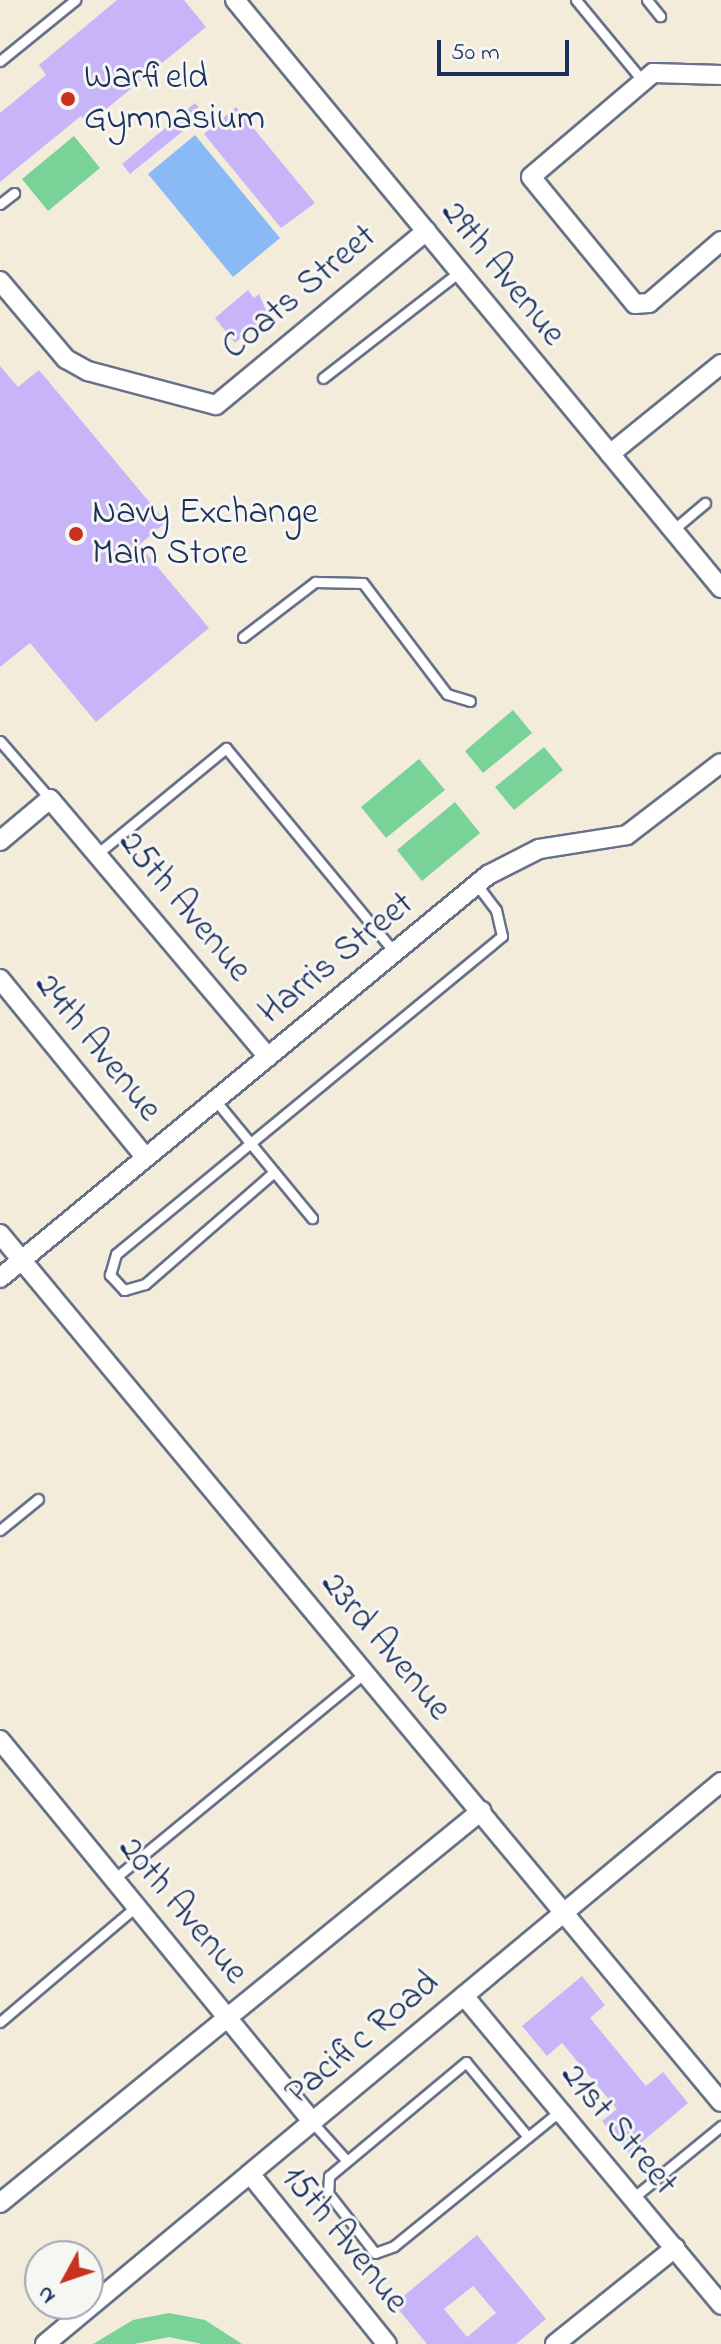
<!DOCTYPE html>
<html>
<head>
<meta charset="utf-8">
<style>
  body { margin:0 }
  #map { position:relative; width:721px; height:2344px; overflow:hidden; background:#f3ecdb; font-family:"Indie Flower",sans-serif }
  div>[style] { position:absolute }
  .green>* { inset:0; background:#79d297 }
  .water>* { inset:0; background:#8abaf6 }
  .building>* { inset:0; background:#c8b5f9 }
  .roads { filter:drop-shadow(2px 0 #67718a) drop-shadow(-2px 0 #67718a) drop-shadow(0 2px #67718a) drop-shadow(0 -2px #67718a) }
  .service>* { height:9px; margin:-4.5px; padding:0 4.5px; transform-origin:4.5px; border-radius:4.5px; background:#fff }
  .minor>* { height:18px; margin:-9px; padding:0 9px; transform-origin:9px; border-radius:9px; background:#fff }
  .dots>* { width:22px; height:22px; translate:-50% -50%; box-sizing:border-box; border:4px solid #f6f6f2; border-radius:50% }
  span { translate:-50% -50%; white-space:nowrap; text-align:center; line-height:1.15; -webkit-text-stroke:6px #f6f6f2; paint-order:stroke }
  .poi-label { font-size:36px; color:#1b2f5e }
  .left { translate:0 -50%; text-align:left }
  .street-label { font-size:36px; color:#1b2f5e }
  .north { position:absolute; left:24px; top:2240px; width:80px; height:80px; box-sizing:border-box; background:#f6f6f2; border:2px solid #9ea6b7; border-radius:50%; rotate:230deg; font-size:22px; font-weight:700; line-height:32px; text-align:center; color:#1b2f5e }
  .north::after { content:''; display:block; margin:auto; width:28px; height:36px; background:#c8321e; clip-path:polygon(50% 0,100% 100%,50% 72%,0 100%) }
  .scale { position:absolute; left:437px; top:40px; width:132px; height:36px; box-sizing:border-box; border:4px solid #1b2f5e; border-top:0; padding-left:10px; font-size:24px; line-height:28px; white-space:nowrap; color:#1b2f5e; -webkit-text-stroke:6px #f6f6f2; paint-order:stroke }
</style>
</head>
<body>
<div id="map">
  <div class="green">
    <i style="clip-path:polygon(74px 136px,100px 168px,48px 211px,22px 179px)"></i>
    <i style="clip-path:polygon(513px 710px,532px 733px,483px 773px,465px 751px)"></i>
    <i style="clip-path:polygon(544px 747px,563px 770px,514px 810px,495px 787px)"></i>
    <i style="clip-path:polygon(419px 759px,445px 790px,386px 838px,361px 807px)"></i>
    <i style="clip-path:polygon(455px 802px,480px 833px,422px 881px,397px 850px)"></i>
    <i style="clip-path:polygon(169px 2313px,205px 2320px,242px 2344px,202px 2344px,169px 2337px,134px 2344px,93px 2344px,133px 2320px)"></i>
  </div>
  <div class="water">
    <i style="clip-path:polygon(195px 135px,280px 238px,233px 277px,148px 174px)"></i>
  </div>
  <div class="building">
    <i style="clip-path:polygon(117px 0,184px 0,206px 27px,88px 124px,81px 116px,0 182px,0 113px,46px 75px,39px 65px)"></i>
    <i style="clip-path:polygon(195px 103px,204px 114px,130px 174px,122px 164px)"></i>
    <i style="clip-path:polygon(236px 107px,315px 203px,281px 228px,204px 134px)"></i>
    <i style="clip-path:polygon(248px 290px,254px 298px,259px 294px,268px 315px,235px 343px,215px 318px)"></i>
    <i style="clip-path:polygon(0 366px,18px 387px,39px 370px,166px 522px,139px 545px,209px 628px,96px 722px,30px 643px,0 667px)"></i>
    <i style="clip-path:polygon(582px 1976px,605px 2005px,590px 2018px,646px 2086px,663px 2072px,688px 2103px,629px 2153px,602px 2121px,617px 2109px,562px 2043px,547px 2056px,522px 2026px)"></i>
    <i style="clip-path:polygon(evenodd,477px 2235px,546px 2319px,516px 2344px,427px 2344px,394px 2304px,477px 2235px,473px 2286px,496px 2313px,467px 2337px,444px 2309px,473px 2286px)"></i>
  </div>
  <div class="roads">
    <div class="service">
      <i style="left:576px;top:0;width:104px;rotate:50.5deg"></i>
      <i style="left:647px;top:0;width:21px;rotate:51deg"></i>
      <i style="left:0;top:61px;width:97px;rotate:-39.1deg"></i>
      <i style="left:0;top:204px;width:18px;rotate:-38deg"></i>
      <i style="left:323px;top:378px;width:172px;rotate:-37.9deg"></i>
      <i style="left:673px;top:530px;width:42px;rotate:-40.2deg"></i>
      <i style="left:243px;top:637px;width:91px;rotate:-37.4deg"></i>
      <i style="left:315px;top:582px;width:48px;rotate:1.2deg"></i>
      <i style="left:363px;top:583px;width:139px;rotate:52.9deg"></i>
      <i style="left:447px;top:694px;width:24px;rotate:17deg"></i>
      <i style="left:0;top:741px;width:77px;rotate:49.2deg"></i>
      <i style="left:97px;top:854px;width:167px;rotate:-39.4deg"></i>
      <i style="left:226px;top:748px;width:266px;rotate:50.5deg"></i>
      <i style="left:215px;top:1100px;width:153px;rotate:50.6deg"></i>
      <i style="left:274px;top:1172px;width:171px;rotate:139deg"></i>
      <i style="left:145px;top:1284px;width:22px;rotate:164deg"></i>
      <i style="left:124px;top:1290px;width:21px;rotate:-133deg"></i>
      <i style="left:110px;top:1275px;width:22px;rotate:-74deg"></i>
      <i style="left:116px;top:1254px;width:500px;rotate:-39.48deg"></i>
      <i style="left:502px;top:936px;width:27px;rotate:-103deg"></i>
      <i style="left:496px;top:910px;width:31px;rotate:-127deg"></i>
      <i style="left:0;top:1530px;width:49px;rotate:-39.2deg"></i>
      <i style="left:114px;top:1879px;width:325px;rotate:-39.4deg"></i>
      <i style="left:0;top:2022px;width:180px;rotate:-40.3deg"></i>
      <i style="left:313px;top:2123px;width:51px;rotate:48.2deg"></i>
      <i style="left:528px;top:2137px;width:97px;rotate:-129.6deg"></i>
      <i style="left:466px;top:2062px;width:178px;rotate:140.2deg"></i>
      <i style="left:329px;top:2176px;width:17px;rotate:93deg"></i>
      <i style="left:328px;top:2193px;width:76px;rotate:51.9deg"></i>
      <i style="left:375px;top:2253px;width:20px;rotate:-20deg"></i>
      <i style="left:394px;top:2246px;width:214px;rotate:-39.1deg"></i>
      <i style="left:633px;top:2198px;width:114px;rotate:-39.3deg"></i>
    </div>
    <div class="minor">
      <i style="left:235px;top:0;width:763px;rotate:50.43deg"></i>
      <i style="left:721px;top:75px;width:68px;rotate:-178.3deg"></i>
      <i style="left:653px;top:73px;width:160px;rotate:139.6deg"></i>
      <i style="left:531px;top:177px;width:164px;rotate:50.7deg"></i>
      <i style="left:635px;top:304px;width:14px;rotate:-4deg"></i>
      <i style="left:649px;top:303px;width:95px;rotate:-40.7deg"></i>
      <i style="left:0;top:281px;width:102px;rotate:49.8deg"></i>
      <i style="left:66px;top:359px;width:25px;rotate:29deg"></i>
      <i style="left:88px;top:371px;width:132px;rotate:14.9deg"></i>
      <i style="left:216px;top:405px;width:273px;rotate:-39.6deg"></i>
      <i style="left:610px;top:454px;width:143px;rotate:-39deg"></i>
      <i style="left:0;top:841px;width:65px;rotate:-40deg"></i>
      <i style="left:50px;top:799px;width:338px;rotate:49.8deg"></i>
      <i style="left:0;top:979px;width:230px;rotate:50.8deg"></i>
      <i style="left:0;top:1234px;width:1128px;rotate:50.29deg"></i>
      <i style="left:0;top:1278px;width:633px;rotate:-39.55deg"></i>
      <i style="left:488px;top:875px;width:57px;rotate:-27deg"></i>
      <i style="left:539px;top:849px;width:89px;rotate:-9deg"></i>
      <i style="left:627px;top:835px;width:118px;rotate:-37.5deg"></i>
      <i style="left:0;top:1740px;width:495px;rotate:50.7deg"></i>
      <i style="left:464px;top:1996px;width:402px;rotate:50.2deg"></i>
      <i style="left:251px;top:2175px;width:217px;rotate:51.2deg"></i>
      <i style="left:0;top:2203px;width:621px;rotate:-39.18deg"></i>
      <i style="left:45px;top:2344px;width:879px;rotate:-39.74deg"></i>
      <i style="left:555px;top:2344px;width:154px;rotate:-38.7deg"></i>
    </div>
  </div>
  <div class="dots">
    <i style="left:68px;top:99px;background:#c8321e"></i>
    <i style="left:76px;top:534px;background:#c8321e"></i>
  </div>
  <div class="poi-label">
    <span class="left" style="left:84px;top:99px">Warfield<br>Gymnasium</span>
    <span class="left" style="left:92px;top:534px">Navy Exchange<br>Main Store</span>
  </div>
  <div class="street-label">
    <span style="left:502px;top:274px;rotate:51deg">29th Avenue</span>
    <span style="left:300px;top:293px;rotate:-40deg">Coats Street</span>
    <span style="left:184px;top:907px;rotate:50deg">25th Avenue</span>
    <span style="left:337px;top:959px;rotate:-39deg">Harris Street</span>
    <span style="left:97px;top:1048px;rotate:51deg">24th Avenue</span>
    <span style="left:385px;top:1647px;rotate:50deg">23rd Avenue</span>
    <span style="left:182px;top:1911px;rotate:50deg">20th Avenue</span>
    <span style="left:363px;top:2039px;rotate:-40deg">Pacific Road</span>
    <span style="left:618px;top:2130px;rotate:50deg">21st Street</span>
    <span style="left:344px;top:2240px;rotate:51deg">15th Avenue</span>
  </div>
  <div class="north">N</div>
  <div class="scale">50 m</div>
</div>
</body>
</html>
